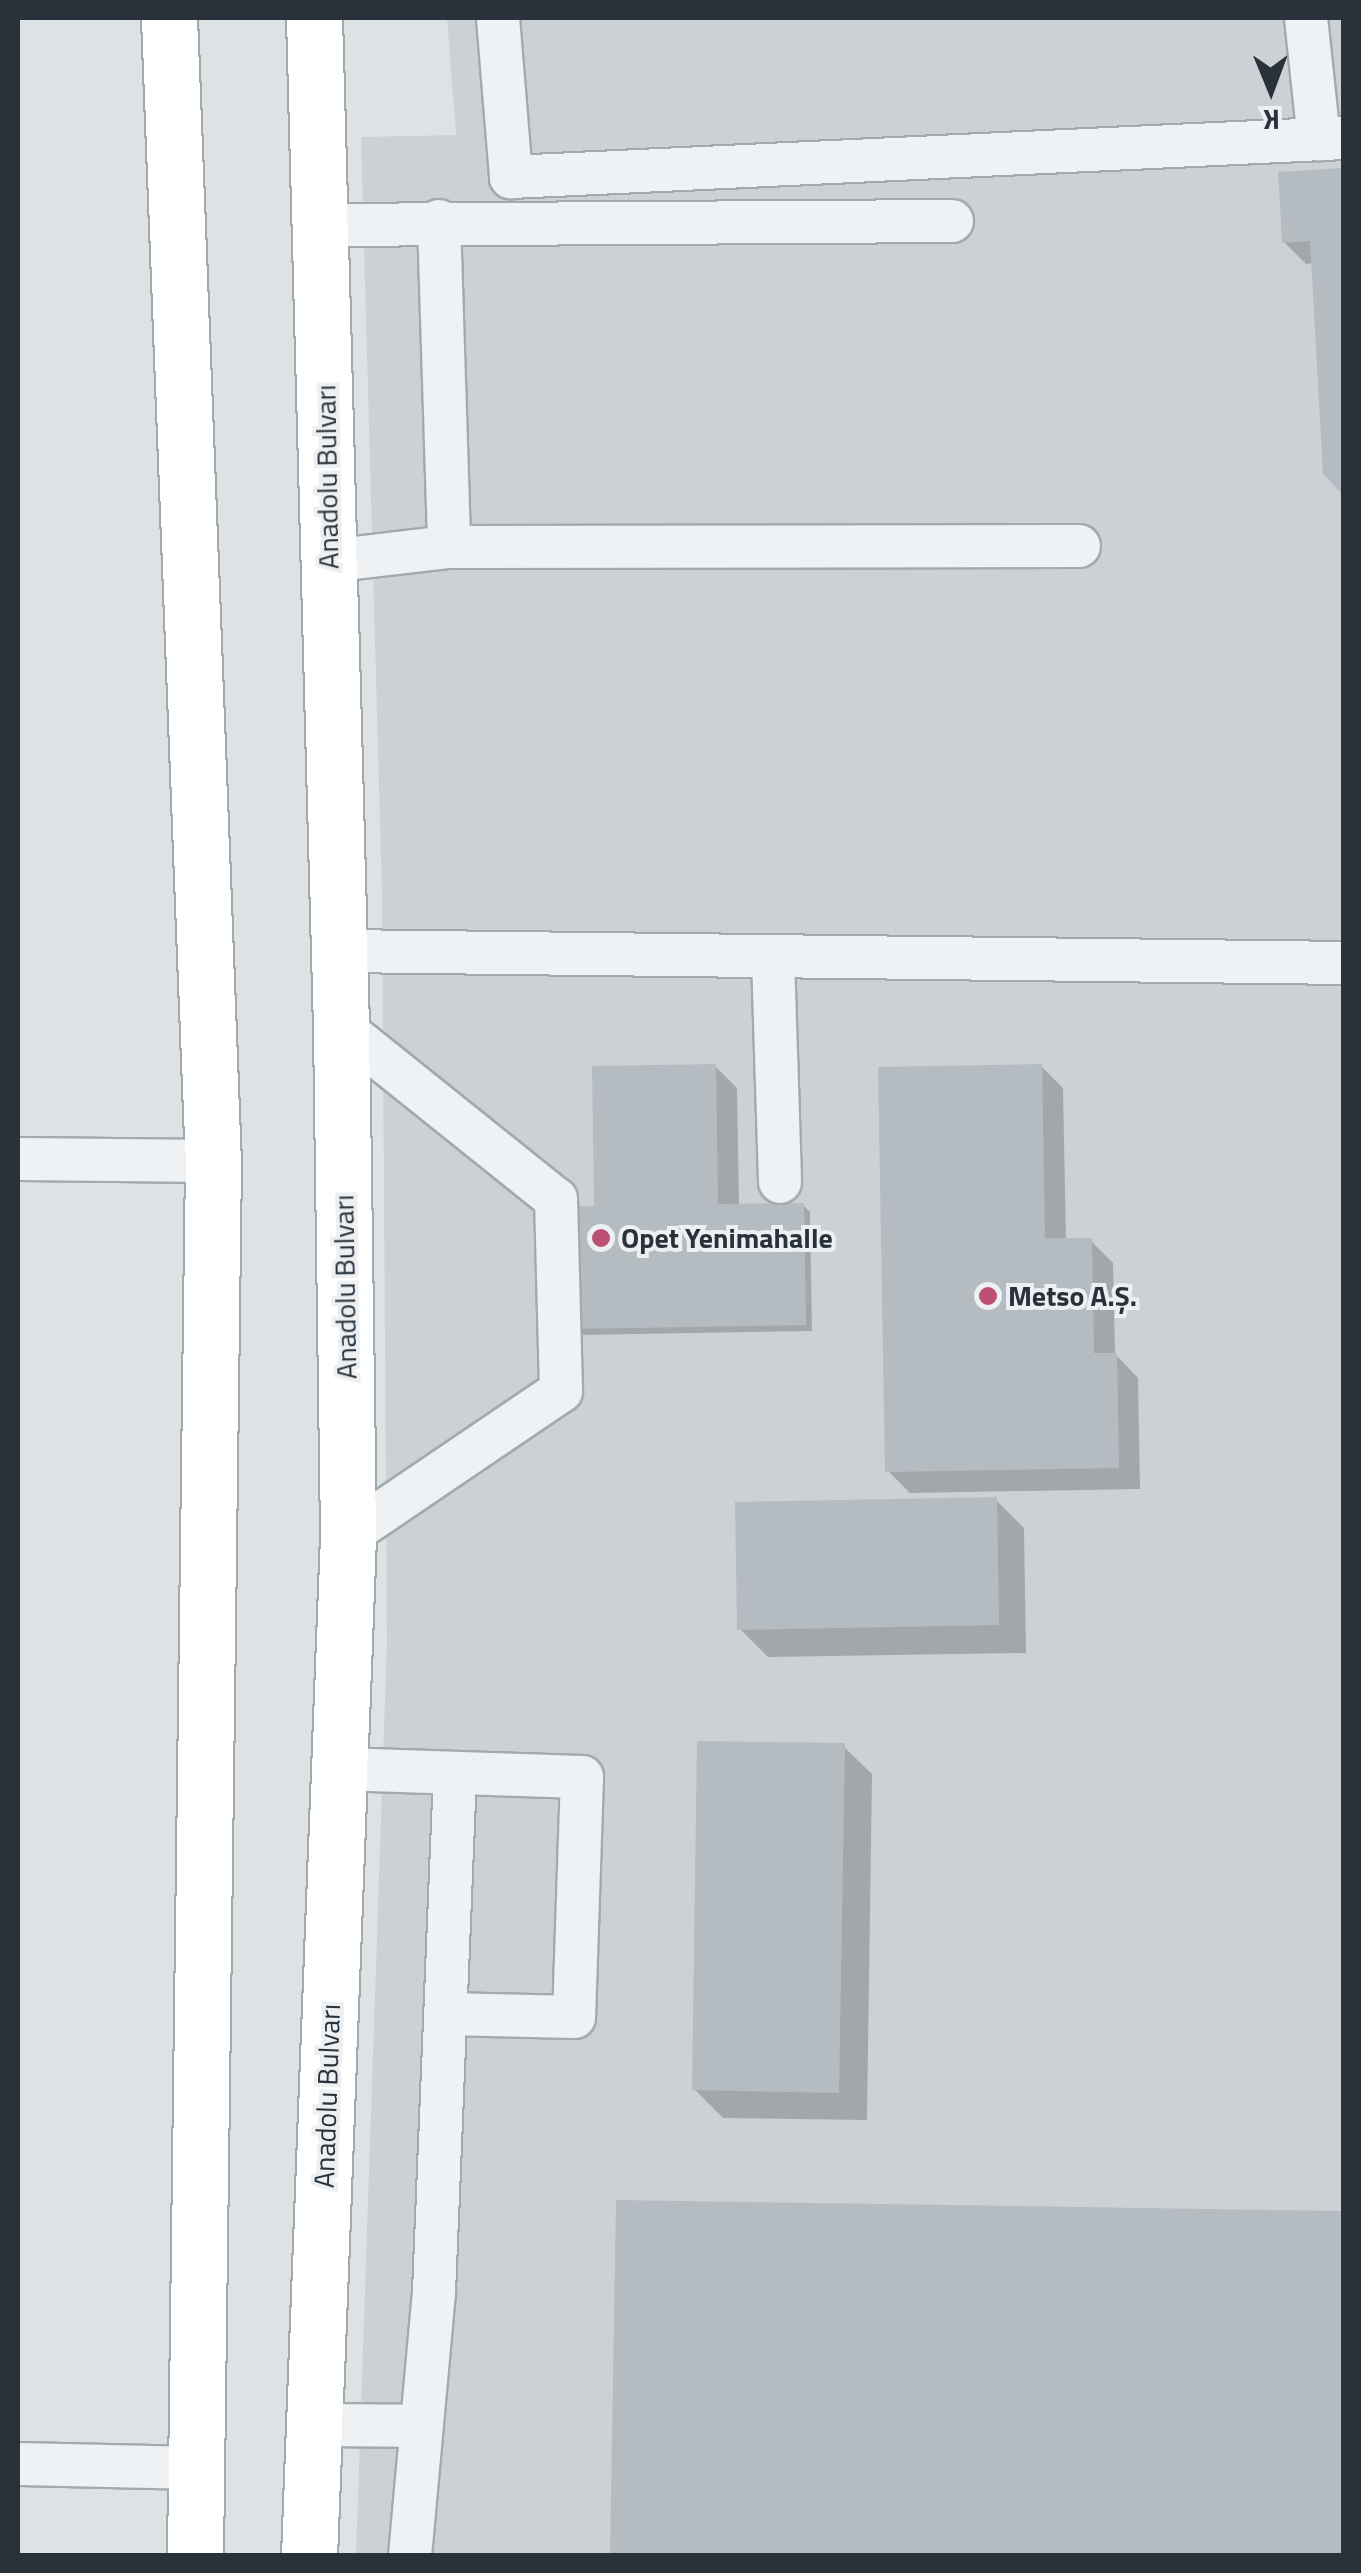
<!DOCTYPE html>
<html>
<head>
<meta charset="utf-8">
<style>
  body { margin:0 }
  #map { position:relative; width:1361px; height:2573px; overflow:hidden; background:#dde2e5; font-family:"Titillium Web",sans-serif }
  div>[style] { position:absolute }
  .built>* { inset:0; background:#ccd1d6 }
  .shadow>* { inset:0; background:#0003 }
  .building>* { inset:0; background:#b5bcc1 }
  .roads { filter:drop-shadow(2px 0 #a3aaae) drop-shadow(-2px 0 #a3aaae) drop-shadow(0 2px #a3aaae) drop-shadow(0 -2px #a3aaae) }
  .minor>* { height:42px; margin:-21px; padding:0 21px; transform-origin:21px; border-radius:21px; background:#eff2f4 }
  .major>* { height:55px; margin:-27.5px; padding:0 27.5px; transform-origin:27.5px; border-radius:27.5px; background:#fff }
  .dots>* { width:28px; height:28px; translate:-50% -50%; box-sizing:border-box; border:5px solid #ecf0f3; border-radius:50% }
  span { translate:-50% -50%; white-space:nowrap; text-align:center; line-height:1.15; -webkit-text-stroke:8px #ecf0f3; paint-order:stroke }
  .street-label { font-size:28px; color:#29323a }
  .poi-label { font-size:28px; color:#29323a; font-weight:700 }
  .left { translate:0 -50%; text-align:left }
  .frame { position:absolute; inset:0; border:20px solid #29323a; pointer-events:none }
  .north { position:absolute; left:1221px; top:40px; width:100px; height:100px; -webkit-text-stroke:8px #ecf0f3; paint-order:stroke; rotate:179deg; font-size:28px; font-weight:700; line-height:40px; text-align:center; color:#29323a }
  .north::after { content:''; display:block; margin:auto; width:35px; height:45px; background:#29323a; clip-path:polygon(50% 0,100% 100%,50% 72%,0 100%) }
</style>
</head>
<body>
<div id="map">
  <div class="built">
    <i style="clip-path:polygon(447px 18px,1343px 18px,1343px 2555px,356px 2556px,387px 1642px,382px 892px,361px 137px,456px 135px)"></i>
  </div>
  <div class="shadow">
    <i style="clip-path:polygon(1344px 171px,1314px 263px,1306px 264px,1284px 242px)"></i>
    <i style="clip-path:polygon(715px 1066px,737px 1088px,739px 1206px,803px 1205px,810px 1212px,812px 1331px,580px 1335px,597px 1209px)"></i>
    <i style="clip-path:polygon(1041px 1066px,1063px 1088px,1066px 1241px,1091px 1241px,1113px 1263px,1115px 1354px,1138px 1378px,1140px 1489px,910px 1493px,888px 1471px)"></i>
    <i style="clip-path:polygon(996px 1500px,1024px 1528px,1026px 1653px,768px 1657px,740px 1629px)"></i>
    <i style="clip-path:polygon(843px 1746px,872px 1774px,867px 2120px,723px 2118px,694px 2089px)"></i>
  </div>
  <div class="building">
    <i style="clip-path:polygon(1344px 168px,1344px 496px,1323px 474px,1310px 241px,1282px 243px,1278px 172px)"></i>
    <i style="clip-path:polygon(716px 1064px,718px 1204px,804px 1203px,806px 1325px,570px 1329px,568px 1207px,594px 1206px,592px 1066px)"></i>
    <i style="clip-path:polygon(1042px 1064px,1045px 1238px,1092px 1238px,1094px 1353px,1117px 1353px,1119px 1468px,885px 1472px,878px 1067px)"></i>
    <i style="clip-path:polygon(997px 1497px,999px 1625px,737px 1630px,735px 1502px)"></i>
    <i style="clip-path:polygon(697px 1741px,845px 1743px,839px 2093px,692px 2090px)"></i>
    <i style="clip-path:polygon(616px 2200px,1344px 2211px,1344px 2556px,610px 2556px)"></i>
  </div>
  <div class="roads">
    <div class="minor">
      <i style="left:498px;top:18px;width:160px;rotate:85.3deg"></i>
      <i style="left:511px;top:177px;width:834px;rotate:-2.68deg"></i>
      <i style="left:1306px;top:18px;width:122px;rotate:83.9deg"></i>
      <i style="left:439px;top:221px;width:326px;rotate:88.2deg"></i>
      <i style="left:321px;top:225px;width:631px;rotate:-0.36deg"></i>
      <i style="left:329px;top:561px;width:121px;rotate:-6.7deg"></i>
      <i style="left:449px;top:547px;width:630px;rotate:-0.09deg"></i>
      <i style="left:339px;top:951px;width:1005px;rotate:0.68deg"></i>
      <i style="left:773px;top:957px;width:225px;rotate:88.2deg"></i>
      <i style="left:341px;top:1027px;width:275px;rotate:38.7deg"></i>
      <i style="left:556px;top:1199px;width:192px;rotate:88.5deg"></i>
      <i style="left:561px;top:1391px;width:257px;rotate:145.9deg"></i>
      <i style="left:18px;top:1159px;width:195px;rotate:0.6deg"></i>
      <i style="left:339px;top:1769px;width:243px;rotate:1.9deg"></i>
      <i style="left:582px;top:1777px;width:240px;rotate:91.9deg"></i>
      <i style="left:574px;top:2017px;width:127px;rotate:-178.6deg"></i>
      <i style="left:314px;top:2425px;width:105px;rotate:0.5deg"></i>
      <i style="left:18px;top:2464px;width:180px;rotate:1.3deg"></i>
      <i style="left:410px;top:2556px;width:265px;rotate:-84.8deg"></i>
      <i style="left:434px;top:2292px;width:519px;rotate:-87.68deg"></i>
    </div>
    <div class="major">
      <i style="left:169px;top:18px;width:1144px;rotate:87.8deg"></i>
      <i style="left:213px;top:1161px;width:1395px;rotate:90.74deg"></i>
      <i style="left:309px;top:2556px;width:1022px;rotate:-87.81deg"></i>
      <i style="left:348px;top:1535px;width:508px;rotate:-90.79deg"></i>
      <i style="left:341px;top:1027px;width:1009px;rotate:-91.53deg"></i>
    </div>
  </div>
  <div class="dots">
    <i style="left:601px;top:1238px;background:#bc5072"></i>
    <i style="left:988px;top:1296px;background:#bc5072"></i>
  </div>
  <div class="street-label">
    <span style="left:327px;top:477px;rotate:-91deg">Anadolu Bulvarı</span>
    <span style="left:345px;top:1287px;rotate:-91deg">Anadolu Bulvarı</span>
    <span style="left:327px;top:2096px;rotate:-88deg">Anadolu Bulvarı</span>
  </div>
  <div class="poi-label">
    <span class="left" style="left:621px;top:1238px">Opet Yenimahalle</span>
    <span class="left" style="left:1008px;top:1296px">Metso A.Ş.</span>
  </div>
  <div class="frame"></div>
  <div class="north">K</div>
</div>
</body>
</html>
